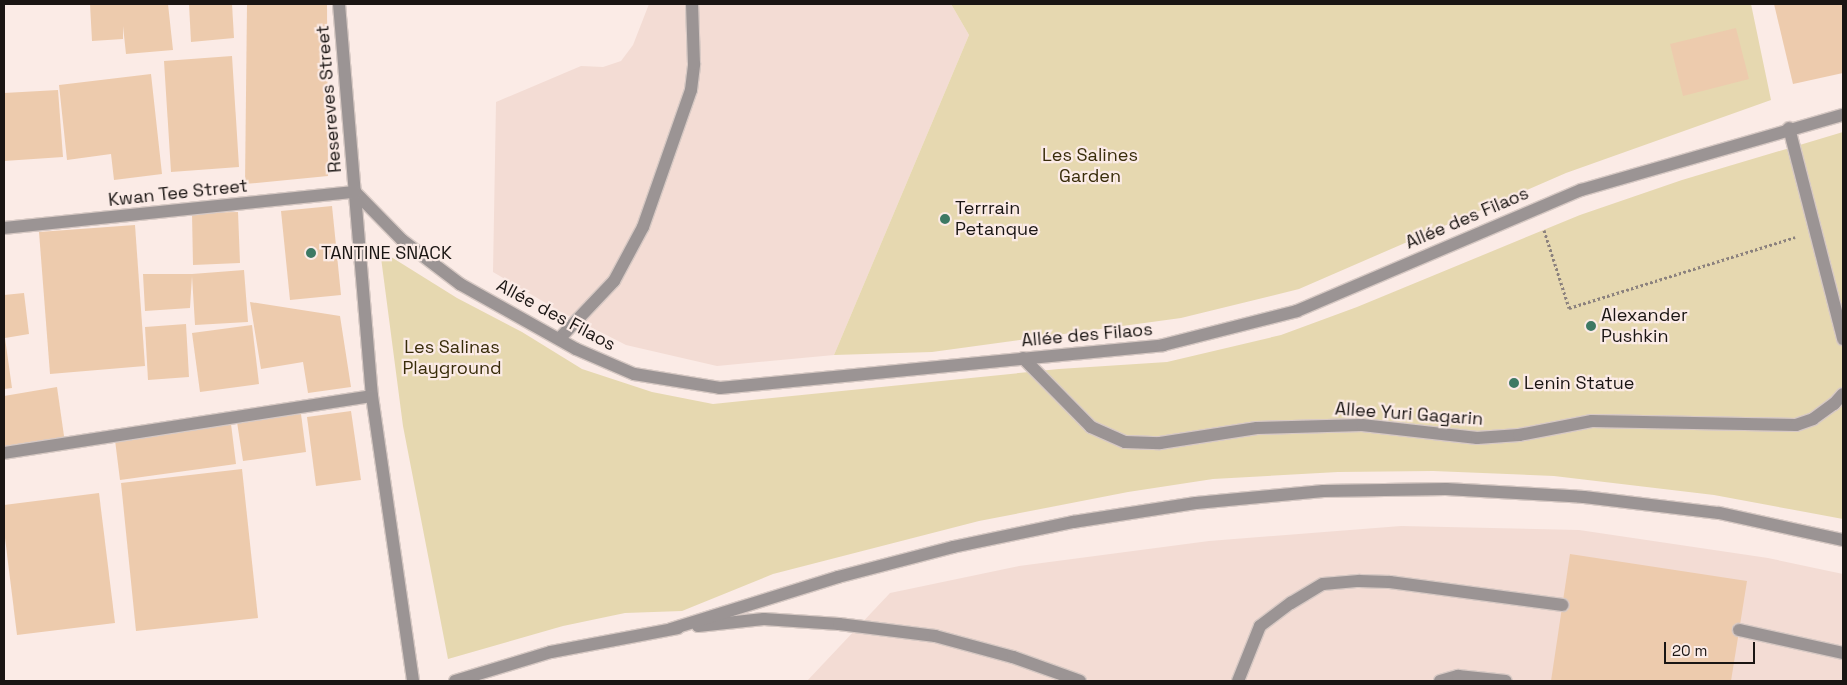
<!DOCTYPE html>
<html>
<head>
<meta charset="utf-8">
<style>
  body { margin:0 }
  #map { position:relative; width:1847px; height:685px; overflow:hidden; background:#fbebe6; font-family:"Space Grotesk",sans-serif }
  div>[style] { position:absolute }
  .built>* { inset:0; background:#f3dcd4 }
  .green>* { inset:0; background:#e6d8b0 }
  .building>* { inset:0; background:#edcbad }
  .path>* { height:3px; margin-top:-1.5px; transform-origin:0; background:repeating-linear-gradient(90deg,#8c827e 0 2.5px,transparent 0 5px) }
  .roads { filter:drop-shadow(1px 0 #d7c9c4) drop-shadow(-1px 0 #d7c9c4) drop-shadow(0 1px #d7c9c4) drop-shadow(0 -1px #d7c9c4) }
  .service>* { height:12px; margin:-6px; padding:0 6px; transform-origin:6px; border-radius:6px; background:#9b9494 }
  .minor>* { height:12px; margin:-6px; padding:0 6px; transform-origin:6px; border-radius:6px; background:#9b9494 }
  .dots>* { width:14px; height:14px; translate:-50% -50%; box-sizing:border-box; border:2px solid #fbebe6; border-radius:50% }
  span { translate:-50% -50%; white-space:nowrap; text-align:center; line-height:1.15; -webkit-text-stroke:4.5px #fbebe6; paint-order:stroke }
  .street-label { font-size:18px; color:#1a1513 }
  .park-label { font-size:18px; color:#382c0a }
  .poi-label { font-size:18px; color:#1a1513 }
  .left { translate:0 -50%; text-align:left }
  .frame { position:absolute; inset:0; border:5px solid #1a1513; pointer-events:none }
  .scale { position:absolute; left:1664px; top:642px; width:91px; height:22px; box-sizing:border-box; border:2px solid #1a1513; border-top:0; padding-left:6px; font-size:15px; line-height:18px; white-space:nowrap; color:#1a1513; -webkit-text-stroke:4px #fbebe6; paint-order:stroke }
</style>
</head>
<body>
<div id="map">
  <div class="built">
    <i style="clip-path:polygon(649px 4px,951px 4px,969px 35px,834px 355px,717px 366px,626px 345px,561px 312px,493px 272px,496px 102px,581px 66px,603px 67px,621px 61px,633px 45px)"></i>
    <i style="clip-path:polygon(1401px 526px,1579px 530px,1768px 558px,1843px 574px,1843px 681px,807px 681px,890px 593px,1019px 566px,1209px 541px)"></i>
  </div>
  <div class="green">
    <i style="clip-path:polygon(951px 4px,1751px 4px,1771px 100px,1566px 173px,1299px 289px,1181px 318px,932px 352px,834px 355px,969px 35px)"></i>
    <i style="clip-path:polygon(1843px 132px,1843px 519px,1714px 495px,1554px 476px,1433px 471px,1338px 472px,1213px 479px,1128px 492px,979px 521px,773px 574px,682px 611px,625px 613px,563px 626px,448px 659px,403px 426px,380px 250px,457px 298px,522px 332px,582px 369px,652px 392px,713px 404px,1059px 369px,1167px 362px,1281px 335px,1357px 307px,1580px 215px,1682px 180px)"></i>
  </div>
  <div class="building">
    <i style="clip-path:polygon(90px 4px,168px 4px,173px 50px,126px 54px,123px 26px,123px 39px,92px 41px)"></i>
    <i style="clip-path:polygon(189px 4px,232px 4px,234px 38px,191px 42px)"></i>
    <i style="clip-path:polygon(247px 4px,327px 4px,328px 176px,245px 184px)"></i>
    <i style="clip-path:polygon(1774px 4px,1843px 4px,1843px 73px,1793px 84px)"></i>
    <i style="clip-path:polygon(1736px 28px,1749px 79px,1683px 96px,1670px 44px)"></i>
    <i style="clip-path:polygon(232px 56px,239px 167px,171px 172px,164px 61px)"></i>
    <i style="clip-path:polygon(151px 74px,162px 174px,114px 180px,111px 154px,67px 160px,59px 85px)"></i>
    <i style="clip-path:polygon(58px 90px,63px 157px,4px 161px,4px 93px)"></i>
    <i style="clip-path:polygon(332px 206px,341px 295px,290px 300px,281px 211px)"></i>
    <i style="clip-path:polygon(238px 212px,240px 263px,193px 265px,192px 213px)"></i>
    <i style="clip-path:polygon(135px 225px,145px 366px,50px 374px,39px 232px)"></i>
    <i style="clip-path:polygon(244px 270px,248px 322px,195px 325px,192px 276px,190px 308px,145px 311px,143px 274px,192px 274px)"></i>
    <i style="clip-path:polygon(24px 293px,29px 334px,5px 338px,12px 388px,4px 389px,4px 295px)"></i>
    <i style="clip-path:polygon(250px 302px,340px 316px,351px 387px,308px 393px,303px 362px,261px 369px)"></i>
    <i style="clip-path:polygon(186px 324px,189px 377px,148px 380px,145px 327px)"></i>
    <i style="clip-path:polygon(252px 325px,259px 384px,200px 392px,192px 333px)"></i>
    <i style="clip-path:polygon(57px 387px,65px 443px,4px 453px,4px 396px)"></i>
    <i style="clip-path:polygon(351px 411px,361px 480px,316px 486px,307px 417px)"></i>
    <i style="clip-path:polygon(301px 414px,306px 452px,243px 461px,237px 422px)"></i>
    <i style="clip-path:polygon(231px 424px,236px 464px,120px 480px,115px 440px)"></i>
    <i style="clip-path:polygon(242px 469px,258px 618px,136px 631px,121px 483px)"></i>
    <i style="clip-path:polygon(99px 493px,115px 623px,17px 635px,4px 530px,4px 505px)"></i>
    <i style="clip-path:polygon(1570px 554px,1747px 581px,1731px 681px,1551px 681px)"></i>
  </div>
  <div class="path">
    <i style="left:1544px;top:230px;width:82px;rotate:72.2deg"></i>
    <i style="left:1569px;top:308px;width:237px;rotate:-17.4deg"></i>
  </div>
  <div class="roads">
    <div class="service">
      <i style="left:1789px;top:128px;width:218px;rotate:75.6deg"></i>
      <i style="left:559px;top:339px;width:80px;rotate:-46.5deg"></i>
      <i style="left:614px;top:281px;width:61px;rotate:-61.8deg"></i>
      <i style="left:643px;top:227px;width:145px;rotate:-70.7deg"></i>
      <i style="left:691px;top:90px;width:26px;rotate:-83deg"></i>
      <i style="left:694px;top:64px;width:60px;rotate:-91.9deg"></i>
      <i style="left:1023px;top:358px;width:97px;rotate:45.4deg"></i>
      <i style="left:1091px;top:427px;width:37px;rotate:24deg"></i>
      <i style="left:1125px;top:442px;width:35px;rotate:2deg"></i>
      <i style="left:1160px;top:443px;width:98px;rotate:-8.8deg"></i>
      <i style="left:1257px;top:428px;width:105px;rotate:-1.6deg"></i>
      <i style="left:1362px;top:425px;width:116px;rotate:6.4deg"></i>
      <i style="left:1477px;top:438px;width:42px;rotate:-4.1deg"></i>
      <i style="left:1519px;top:435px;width:74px;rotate:-10.9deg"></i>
      <i style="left:1592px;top:421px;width:204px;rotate:1.1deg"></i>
      <i style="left:1796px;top:425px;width:18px;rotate:-19deg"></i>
      <i style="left:1813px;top:419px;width:26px;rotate:-36deg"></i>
      <i style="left:1834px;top:404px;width:13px;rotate:-48deg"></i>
      <i style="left:4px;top:453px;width:372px;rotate:-8.8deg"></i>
      <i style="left:1739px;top:630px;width:107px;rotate:12.5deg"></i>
      <i style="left:1238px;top:681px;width:59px;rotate:-68.2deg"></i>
      <i style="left:1260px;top:626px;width:39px;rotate:-37deg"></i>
      <i style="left:1291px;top:603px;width:37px;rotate:-31deg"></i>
      <i style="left:1323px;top:584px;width:36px;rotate:-5deg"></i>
      <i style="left:1359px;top:581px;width:31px;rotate:2deg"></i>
      <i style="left:1390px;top:582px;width:174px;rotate:7.6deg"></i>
      <i style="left:1440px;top:681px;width:19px;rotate:-16deg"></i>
      <i style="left:1458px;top:676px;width:48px;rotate:5.9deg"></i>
    </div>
    <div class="minor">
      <i style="left:339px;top:4px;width:393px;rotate:85.2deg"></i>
      <i style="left:372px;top:396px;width:288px;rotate:81.8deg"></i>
      <i style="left:355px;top:192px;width:67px;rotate:45.6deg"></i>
      <i style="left:402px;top:240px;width:73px;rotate:37.2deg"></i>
      <i style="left:460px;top:284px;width:133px;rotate:29.3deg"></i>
      <i style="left:576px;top:349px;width:63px;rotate:23.3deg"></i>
      <i style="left:634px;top:374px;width:87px;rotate:9.2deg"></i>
      <i style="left:720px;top:388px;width:445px;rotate:-5.5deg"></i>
      <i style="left:1163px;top:345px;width:138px;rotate:-14.2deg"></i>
      <i style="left:1297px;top:311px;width:309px;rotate:-23.1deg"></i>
      <i style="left:1581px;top:190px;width:273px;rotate:-16deg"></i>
      <i style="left:4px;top:228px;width:353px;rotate:-5.9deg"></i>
      <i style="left:698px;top:626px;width:66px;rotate:-6.1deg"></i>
      <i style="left:764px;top:619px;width:75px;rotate:3.8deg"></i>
      <i style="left:839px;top:624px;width:97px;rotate:7.1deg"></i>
      <i style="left:935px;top:636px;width:81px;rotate:15.1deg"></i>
      <i style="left:1013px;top:657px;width:71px;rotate:19.7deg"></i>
      <i style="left:671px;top:629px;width:175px;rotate:-17.3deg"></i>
      <i style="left:838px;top:577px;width:119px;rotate:-14.6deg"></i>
      <i style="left:953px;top:547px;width:123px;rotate:-11.8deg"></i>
      <i style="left:1073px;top:522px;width:124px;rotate:-8.8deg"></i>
      <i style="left:1196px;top:503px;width:128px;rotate:-5.4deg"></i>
      <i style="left:1323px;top:491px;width:123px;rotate:-0.9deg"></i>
      <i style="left:1446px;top:489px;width:138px;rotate:3.3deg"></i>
      <i style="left:1584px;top:497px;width:136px;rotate:6.8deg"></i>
      <i style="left:1719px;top:513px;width:127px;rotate:12.3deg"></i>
      <i style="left:455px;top:681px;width:100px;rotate:-16.8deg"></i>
      <i style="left:551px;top:652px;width:129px;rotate:-10.7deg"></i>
    </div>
  </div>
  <div class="dots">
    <i style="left:945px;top:219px;background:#3d7964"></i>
    <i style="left:311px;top:253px;background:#3d7964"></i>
    <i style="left:1591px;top:326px;background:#3d7964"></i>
    <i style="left:1514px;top:383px;background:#3d7964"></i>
  </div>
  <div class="street-label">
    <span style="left:329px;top:99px;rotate:-95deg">Resereves Street</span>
    <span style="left:178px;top:193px;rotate:-6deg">Kwan Tee Street</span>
    <span style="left:1467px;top:218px;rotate:-23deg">Allée des Filaos</span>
    <span style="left:556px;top:315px;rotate:28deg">Allée des Filaos</span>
    <span style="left:1087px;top:335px;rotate:-5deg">Allée des Filaos</span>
    <span style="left:1409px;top:414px;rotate:4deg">Allee Yuri Gagarin</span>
  </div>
  <div class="park-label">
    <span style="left:1090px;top:166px">Les Salines<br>Garden</span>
    <span style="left:452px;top:358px">Les Salinas<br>Playground</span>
  </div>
  <div class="poi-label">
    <span class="left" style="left:955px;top:219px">Terrrain<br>Petanque</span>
    <span class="left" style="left:321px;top:253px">TANTINE SNACK</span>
    <span class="left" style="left:1601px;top:326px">Alexander<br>Pushkin</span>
    <span class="left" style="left:1524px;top:383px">Lenin Statue</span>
  </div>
  <div class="frame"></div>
  <div class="scale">20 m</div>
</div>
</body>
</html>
